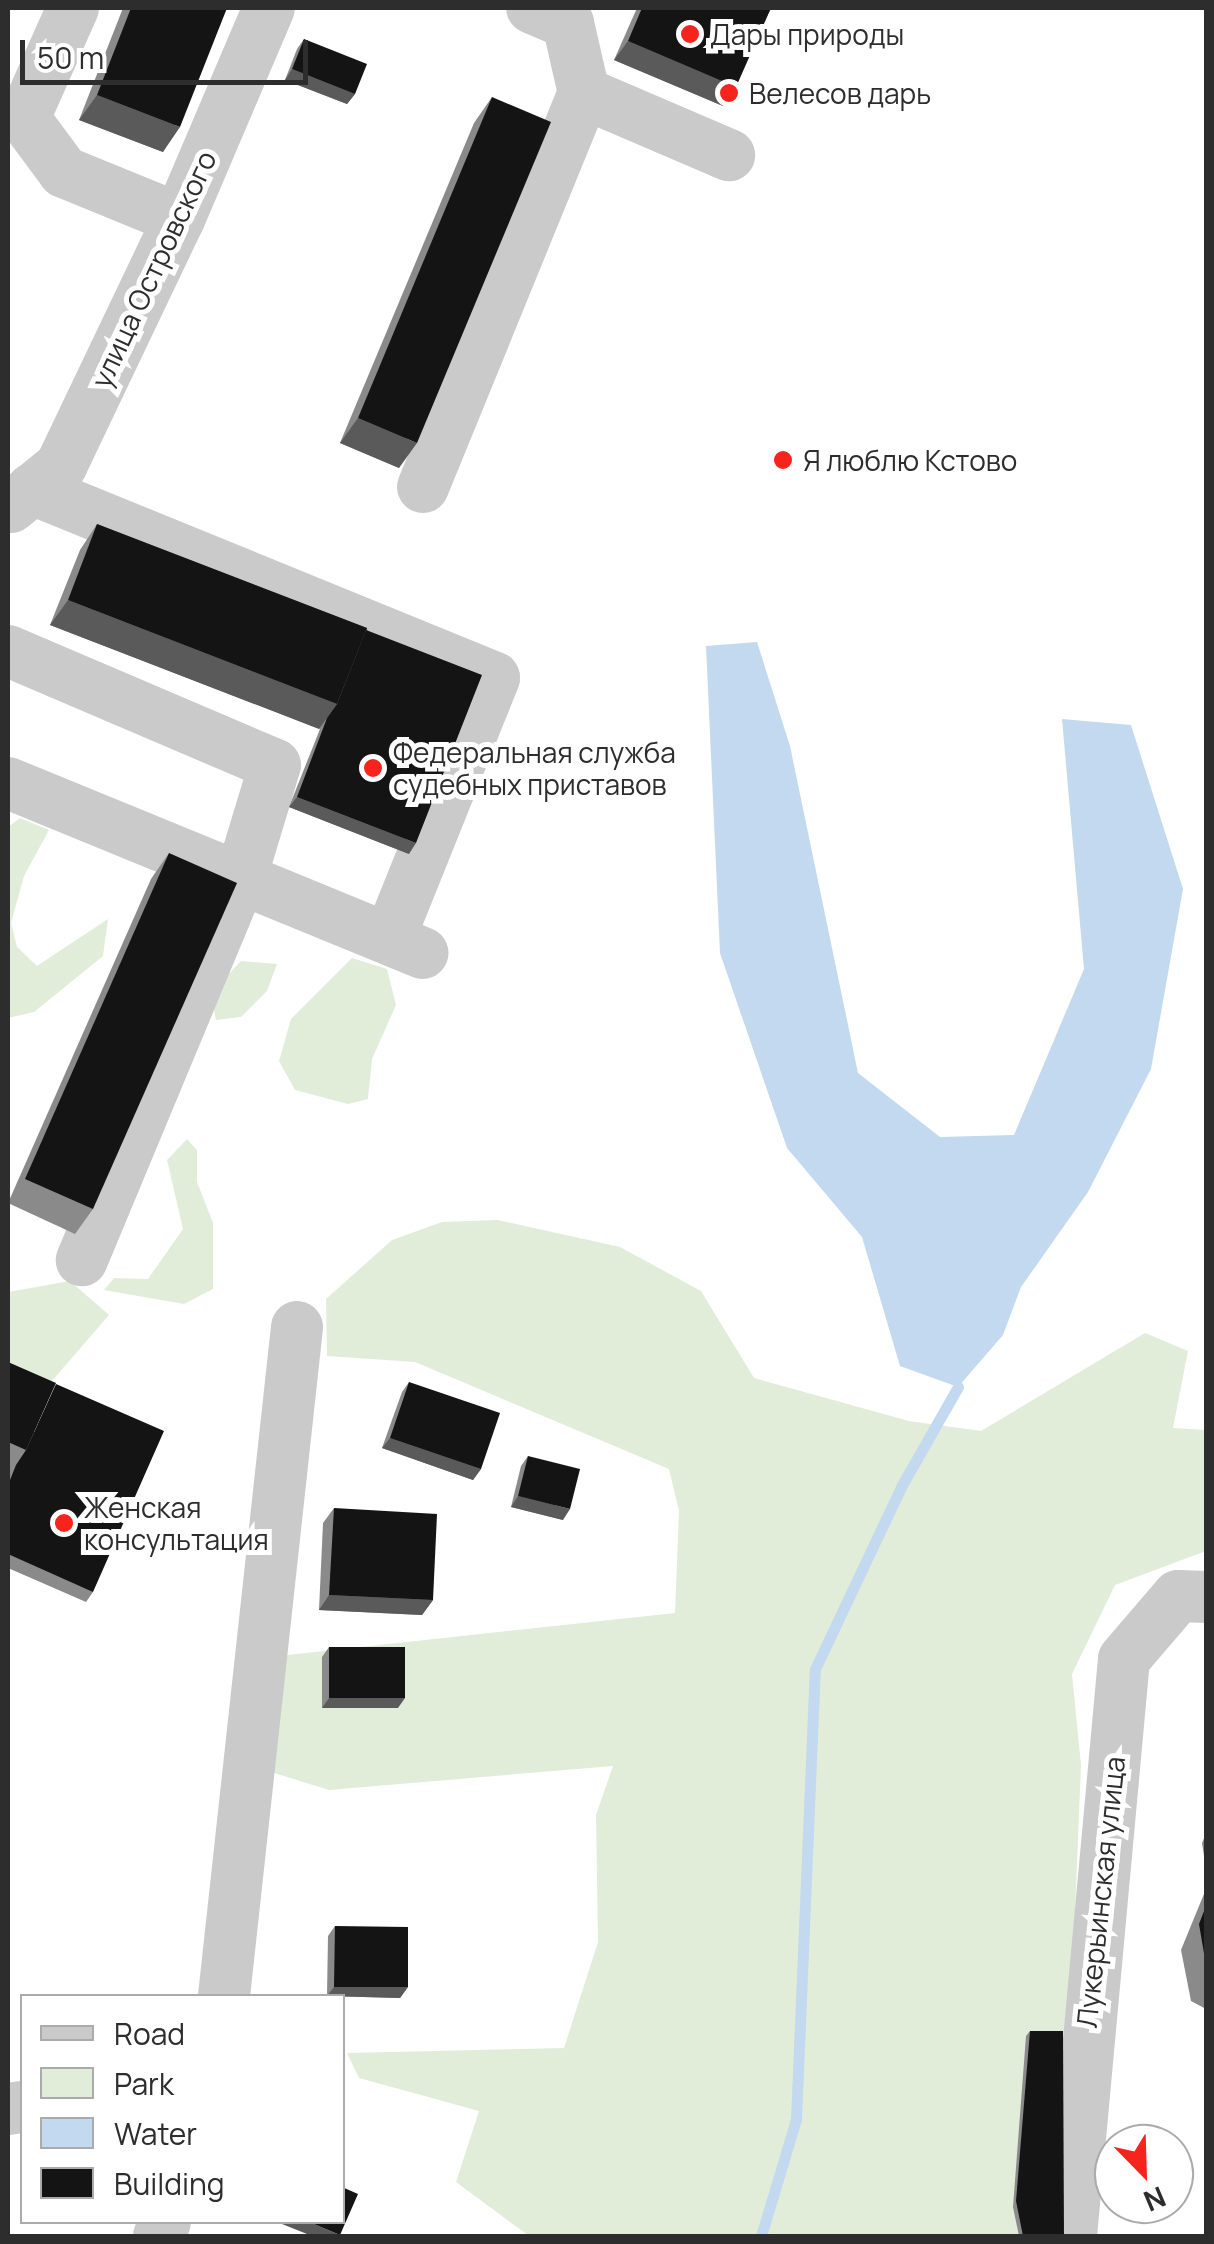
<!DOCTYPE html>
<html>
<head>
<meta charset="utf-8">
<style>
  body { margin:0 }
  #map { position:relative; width:1214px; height:2244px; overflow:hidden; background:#fff; font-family:Manrope,sans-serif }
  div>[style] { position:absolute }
  .green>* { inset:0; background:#e2edd9 }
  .water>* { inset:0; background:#c3d9ef }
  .stream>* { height:11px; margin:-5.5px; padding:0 5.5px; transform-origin:5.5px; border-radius:5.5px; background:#c3d9ef }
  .minor>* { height:52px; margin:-26px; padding:0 26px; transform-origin:26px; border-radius:26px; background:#cacaca }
  .wall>* { inset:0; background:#8a8a8a }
  .shaded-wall>* { inset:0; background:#5a5a5a }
  .building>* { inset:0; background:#141414 }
  .dots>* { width:28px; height:28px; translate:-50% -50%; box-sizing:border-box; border:5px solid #fff; border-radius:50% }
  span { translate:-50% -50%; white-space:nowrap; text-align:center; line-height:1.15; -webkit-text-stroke:10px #fff; paint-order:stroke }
  .poi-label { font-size:28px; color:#2d2d2d }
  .left { translate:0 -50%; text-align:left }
  .street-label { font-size:28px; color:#2d2d2d }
  .frame { position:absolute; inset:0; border:10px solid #2d2d2d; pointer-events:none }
  .legend { position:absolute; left:20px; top:1994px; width:325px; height:230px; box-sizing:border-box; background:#fff; border:2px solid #ababab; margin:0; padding:12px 18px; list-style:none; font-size:30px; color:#2d2d2d }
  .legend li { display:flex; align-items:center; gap:20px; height:50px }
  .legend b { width:50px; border:2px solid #ababab }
  .north { position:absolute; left:1094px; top:2124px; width:100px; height:100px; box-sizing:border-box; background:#fff; border:2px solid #ababab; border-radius:50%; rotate:157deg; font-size:28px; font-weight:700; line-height:40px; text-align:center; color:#2d2d2d }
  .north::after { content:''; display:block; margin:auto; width:35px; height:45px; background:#f7231d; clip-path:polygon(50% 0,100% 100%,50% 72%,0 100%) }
  .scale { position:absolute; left:20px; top:40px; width:288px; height:45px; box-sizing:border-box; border:5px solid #2d2d2d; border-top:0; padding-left:12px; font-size:30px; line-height:35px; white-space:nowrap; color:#2d2d2d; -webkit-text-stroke:8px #fff; paint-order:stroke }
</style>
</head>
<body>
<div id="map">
  <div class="green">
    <i style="clip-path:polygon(20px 818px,49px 830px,24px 876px,11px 923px,17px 947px,37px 966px,108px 919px,103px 956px,34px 1012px,8px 1018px,8px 827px)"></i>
    <i style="clip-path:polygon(352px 958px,387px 969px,396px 1005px,372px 1059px,368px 1099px,348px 1104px,295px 1090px,279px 1061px,291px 1019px)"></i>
    <i style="clip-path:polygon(241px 961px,277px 964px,267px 991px,241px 1017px,216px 1020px,211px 993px)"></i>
    <i style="clip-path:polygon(187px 1139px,197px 1150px,197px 1182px,213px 1223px,213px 1289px,184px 1304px,104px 1290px,114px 1278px,148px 1279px,183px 1229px,167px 1160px)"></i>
    <i style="clip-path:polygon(498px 1220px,620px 1247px,701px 1291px,754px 1378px,909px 1421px,981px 1431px,1145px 1333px,1188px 1351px,1173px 1428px,1206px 1430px,1206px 1551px,1115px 1585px,1072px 1674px,1081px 1765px,1062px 2236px,529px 2236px,456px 2182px,479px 2111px,359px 2078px,347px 2053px,564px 2048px,598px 1942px,596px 1815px,613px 1766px,329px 1790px,271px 1772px,278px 1656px,675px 1613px,679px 1511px,669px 1469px,415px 1362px,327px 1356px,326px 1299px,392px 1240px,442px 1222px)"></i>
    <i style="clip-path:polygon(70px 1281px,109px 1315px,44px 1390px,8px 1378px,8px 1292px)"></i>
  </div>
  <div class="water">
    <i style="clip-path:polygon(757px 642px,790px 746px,858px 1073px,940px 1137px,1014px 1135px,1084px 969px,1062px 719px,1131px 725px,1183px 889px,1151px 1069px,1088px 1192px,1021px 1287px,1003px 1335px,958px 1387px,900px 1366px,862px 1237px,787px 1148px,720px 953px,706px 646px)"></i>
  </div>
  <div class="stream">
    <i style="left:761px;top:2236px;width:122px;rotate:-73.3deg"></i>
    <i style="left:796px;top:2119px;width:450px;rotate:-87.6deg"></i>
    <i style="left:815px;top:1669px;width:204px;rotate:-64.7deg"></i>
    <i style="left:902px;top:1485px;width:113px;rotate:-60.3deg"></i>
  </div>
  <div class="minor">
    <i style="left:73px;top:8px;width:120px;rotate:114deg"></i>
    <i style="left:24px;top:118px;width:67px;rotate:53.5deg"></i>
    <i style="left:64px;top:172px;width:124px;rotate:22.2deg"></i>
    <i style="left:584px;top:93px;width:158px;rotate:23.2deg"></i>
    <i style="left:423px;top:487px;width:426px;rotate:-67.8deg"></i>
    <i style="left:584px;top:93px;width:72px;rotate:-102.9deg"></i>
    <i style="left:568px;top:23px;width:39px;rotate:-157deg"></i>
    <i style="left:32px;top:489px;width:499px;rotate:22.2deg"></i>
    <i style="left:494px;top:678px;width:281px;rotate:111.9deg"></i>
    <i style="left:11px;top:507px;width:65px;rotate:-39.4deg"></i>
    <i style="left:61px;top:466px;width:274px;rotate:-64.5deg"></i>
    <i style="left:179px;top:219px;width:229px;rotate:-66.9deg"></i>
    <i style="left:8px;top:651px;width:290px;rotate:23.1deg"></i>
    <i style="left:275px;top:765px;width:120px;rotate:106.9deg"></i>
    <i style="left:240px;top:880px;width:412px;rotate:112.6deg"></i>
    <i style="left:8px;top:783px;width:448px;rotate:22.3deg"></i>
    <i style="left:224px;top:1996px;width:673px;rotate:-83.77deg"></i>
    <i style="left:8px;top:2109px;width:14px;rotate:-8deg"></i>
    <i style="left:159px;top:2236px;width:15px;rotate:-67deg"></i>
    <i style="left:1071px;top:2236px;width:579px;rotate:-84.75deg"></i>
    <i style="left:1124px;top:1659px;width:83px;rotate:-49.4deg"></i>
    <i style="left:1178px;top:1596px;width:28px;rotate:2deg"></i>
  </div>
  <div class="wall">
    <i style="clip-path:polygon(123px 8px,227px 8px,163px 152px,79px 120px)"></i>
    <i style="clip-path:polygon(637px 8px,771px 8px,723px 106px,614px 60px)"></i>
    <i style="clip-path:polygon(304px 39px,355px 94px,347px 104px,285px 80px,297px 49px)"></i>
    <i style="clip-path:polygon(492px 97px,399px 468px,340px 443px,474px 123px)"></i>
    <i style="clip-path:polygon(97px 524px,367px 628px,409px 854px,289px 807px,320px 729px,50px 625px,80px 550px)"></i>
    <i style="clip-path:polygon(169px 853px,93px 1209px,75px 1234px,8px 1203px,151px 879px)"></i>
    <i style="clip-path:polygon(8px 1362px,93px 1592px,86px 1602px,8px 1568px,8px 1479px,9px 1475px,8px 1475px)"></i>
    <i style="clip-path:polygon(409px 1382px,481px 1469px,473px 1480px,382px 1448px,402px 1392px)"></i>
    <i style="clip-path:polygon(528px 1456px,563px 1520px,511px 1507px,521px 1466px)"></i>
    <i style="clip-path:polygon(334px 1508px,433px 1600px,422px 1615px,319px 1610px,323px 1523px)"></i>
    <i style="clip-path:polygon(329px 1647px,398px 1708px,322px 1708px,322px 1657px)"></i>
    <i style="clip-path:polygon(1206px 1834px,1206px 1869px,1202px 1843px)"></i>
    <i style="clip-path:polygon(1206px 1889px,1206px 2009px,1191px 2001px,1181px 1950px)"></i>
    <i style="clip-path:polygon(335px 1926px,408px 1987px,400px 1998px,327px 1996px,328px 1936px)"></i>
    <i style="clip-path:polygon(1030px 2031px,1064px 2236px,1019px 2236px,1013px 2207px,1026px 2036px)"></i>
  </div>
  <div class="shaded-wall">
    <i style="clip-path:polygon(628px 41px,736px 87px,723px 106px,614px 60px)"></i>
    <i style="clip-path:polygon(292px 69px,355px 94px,347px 104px,285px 80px)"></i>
    <i style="clip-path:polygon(97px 95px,180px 127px,163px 152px,79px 120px)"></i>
    <i style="clip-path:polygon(358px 418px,417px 443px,399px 468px,340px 443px)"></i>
    <i style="clip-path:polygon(68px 600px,337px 704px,319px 729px,50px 625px)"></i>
    <i style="clip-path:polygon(297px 797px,416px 843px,409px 854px,289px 807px)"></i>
    <i style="clip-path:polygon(390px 1438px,481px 1469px,473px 1480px,382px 1448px)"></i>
    <i style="clip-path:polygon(518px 1496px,570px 1509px,563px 1520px,511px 1507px)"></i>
    <i style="clip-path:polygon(329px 1595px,433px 1600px,422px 1615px,319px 1610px)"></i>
    <i style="clip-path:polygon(329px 1698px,405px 1698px,398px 1708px,322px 1708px)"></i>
    <i style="clip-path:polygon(334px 1987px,408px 1987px,400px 1998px,327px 1996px)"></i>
    <i style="clip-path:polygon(277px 2222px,309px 2222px,340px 2235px,339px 2236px,312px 2236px)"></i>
  </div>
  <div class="building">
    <i style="clip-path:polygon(131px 8px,227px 8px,180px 127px,97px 95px)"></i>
    <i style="clip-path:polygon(642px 8px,771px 8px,736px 87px,628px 41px)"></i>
    <i style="clip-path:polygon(304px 39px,367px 64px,355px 94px,292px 69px)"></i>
    <i style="clip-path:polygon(492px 97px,551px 122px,417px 443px,358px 418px)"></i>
    <i style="clip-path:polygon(97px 524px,367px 628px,337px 704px,68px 600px)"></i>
    <i style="clip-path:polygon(366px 630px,482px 675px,416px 843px,297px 797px,327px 718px,337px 704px)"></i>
    <i style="clip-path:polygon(169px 853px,237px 883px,93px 1209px,25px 1179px)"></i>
    <i style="clip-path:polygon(8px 1362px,56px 1383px,26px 1450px,8px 1442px)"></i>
    <i style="clip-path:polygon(409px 1382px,500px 1413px,481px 1469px,390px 1438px)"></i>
    <i style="clip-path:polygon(56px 1384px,164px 1431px,93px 1592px,8px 1554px,8px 1485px,16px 1465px,26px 1450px)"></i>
    <i style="clip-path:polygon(528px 1456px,580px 1469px,570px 1509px,518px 1496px)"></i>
    <i style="clip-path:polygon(334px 1508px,437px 1514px,433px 1600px,329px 1595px)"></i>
    <i style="clip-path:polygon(329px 1647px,405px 1647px,405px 1698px,329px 1698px)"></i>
    <i style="clip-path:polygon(1206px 1906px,1206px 1965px,1199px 1924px)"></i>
    <i style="clip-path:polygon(335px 1926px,408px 1927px,408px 1987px,334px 1987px)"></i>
    <i style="clip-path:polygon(1030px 2031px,1063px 2031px,1064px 2236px,1023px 2236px,1016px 2201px)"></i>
    <i style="clip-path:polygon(342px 2187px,358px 2194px,340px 2235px,309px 2222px,342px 2222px)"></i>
  </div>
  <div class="dots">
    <i style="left:690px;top:34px;background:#f7231d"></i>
    <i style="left:729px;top:93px;background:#f7231d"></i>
    <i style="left:783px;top:460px;background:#f7231d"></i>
    <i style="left:373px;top:768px;background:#f7231d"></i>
    <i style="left:64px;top:1523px;background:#f7231d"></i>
  </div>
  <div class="poi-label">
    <span class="left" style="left:710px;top:34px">Дары природы</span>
    <span class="left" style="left:749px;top:93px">Велесов дарь</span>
    <span class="left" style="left:803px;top:460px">Я люблю Кстово</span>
    <span class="left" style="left:393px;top:768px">Федеральная служба<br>судебных приставов</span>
    <span class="left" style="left:84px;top:1523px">Женская<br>консультация</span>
  </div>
  <div class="street-label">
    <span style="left:153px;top:269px;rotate:-65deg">улица Островского</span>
    <span style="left:1100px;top:1892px;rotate:-84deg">Лукерьинская улица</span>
  </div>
  <div class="frame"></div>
  <ul class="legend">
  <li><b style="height:12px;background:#cacaca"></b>Road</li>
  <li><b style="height:28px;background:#e2edd9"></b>Park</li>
  <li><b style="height:28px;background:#c3d9ef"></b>Water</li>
  <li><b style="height:28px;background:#141414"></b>Building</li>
  </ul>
  <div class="north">N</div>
  <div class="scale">50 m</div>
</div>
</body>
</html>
